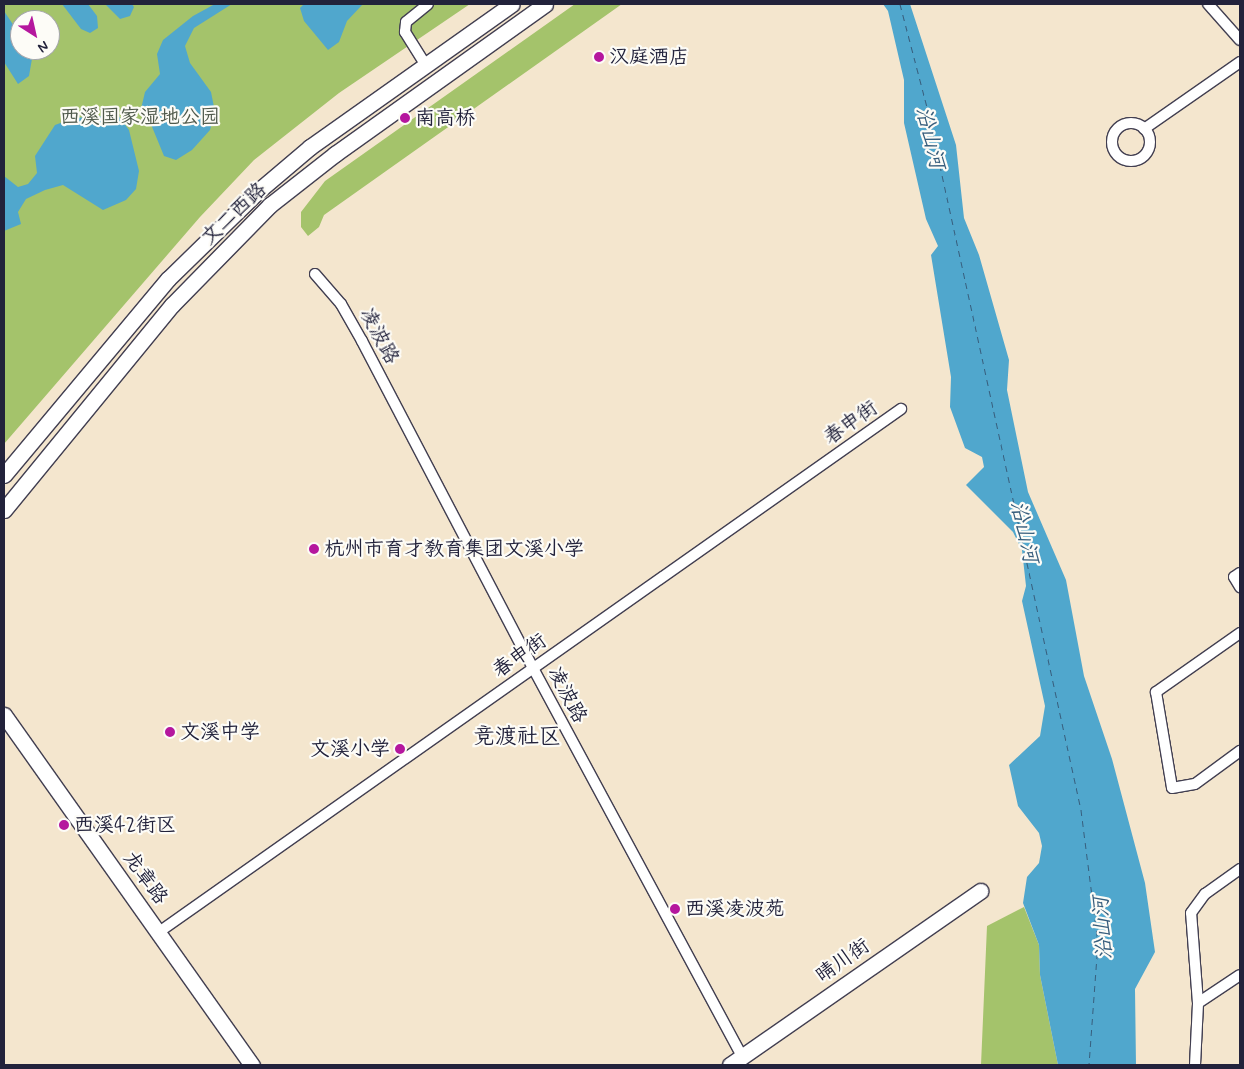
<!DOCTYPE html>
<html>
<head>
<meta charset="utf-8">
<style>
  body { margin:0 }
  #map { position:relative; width:1244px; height:1069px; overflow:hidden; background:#f4e6ce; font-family:Mynerve,"LXGW WenKai TC",sans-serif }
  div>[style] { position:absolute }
  .green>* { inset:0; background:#a4c36b }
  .water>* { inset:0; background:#50a7cd }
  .ferry>* { height:1px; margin-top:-0.5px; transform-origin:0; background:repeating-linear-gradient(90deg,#375e7d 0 6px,transparent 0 11px) }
  .roads { filter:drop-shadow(1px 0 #423f51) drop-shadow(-1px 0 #423f51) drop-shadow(0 1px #423f51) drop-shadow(0 -1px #423f51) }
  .street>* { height:10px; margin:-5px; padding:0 5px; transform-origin:5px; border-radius:5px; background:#fff }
  .street>.ring { margin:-5px; padding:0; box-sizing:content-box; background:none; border:10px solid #fff; border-radius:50% }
  .secondary>* { height:15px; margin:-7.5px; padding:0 7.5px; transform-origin:7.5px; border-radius:7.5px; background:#fff }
  .dots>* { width:14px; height:14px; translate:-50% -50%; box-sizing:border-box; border:2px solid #fdfcf7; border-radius:50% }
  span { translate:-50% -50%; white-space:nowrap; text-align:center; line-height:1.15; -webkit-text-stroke:4.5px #fdfcf7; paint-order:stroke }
  .poi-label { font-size:20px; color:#22223b }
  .left { translate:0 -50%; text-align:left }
  .right { translate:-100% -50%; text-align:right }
  .park-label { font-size:20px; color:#505a4c }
  .street-label { font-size:20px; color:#22223b }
  .water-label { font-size:21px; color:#375e7d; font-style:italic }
  .quarter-label { font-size:22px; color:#22223b }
  .frame { position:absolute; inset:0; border:5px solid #22223b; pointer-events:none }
  .north { position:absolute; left:10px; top:10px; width:50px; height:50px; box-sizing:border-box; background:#fdfcf7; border:1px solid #a5a5ac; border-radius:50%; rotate:145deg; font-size:14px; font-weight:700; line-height:20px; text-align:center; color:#22223b }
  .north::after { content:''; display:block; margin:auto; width:18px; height:22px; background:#b5179e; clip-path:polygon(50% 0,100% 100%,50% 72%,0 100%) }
</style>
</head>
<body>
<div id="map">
  <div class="green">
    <i style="clip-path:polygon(evenodd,4px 4px,470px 4px,339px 93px,254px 160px,200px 217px,4px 444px,4px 4px,20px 20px,50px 20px,50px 50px,20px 50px,20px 20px)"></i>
    <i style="clip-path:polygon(575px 4px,622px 4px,324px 215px,319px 227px,308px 236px,301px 227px,301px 212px,325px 181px)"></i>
    <i style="clip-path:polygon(1024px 907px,1039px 945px,1040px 975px,1058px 1065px,981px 1065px,987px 926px)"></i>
  </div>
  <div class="water">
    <i style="clip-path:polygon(62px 4px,88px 4px,97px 16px,98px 28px,90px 33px,81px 29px)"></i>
    <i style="clip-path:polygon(105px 4px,132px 4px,134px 7px,130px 16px,120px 19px)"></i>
    <i style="clip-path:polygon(215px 4px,232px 4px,194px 28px,185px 46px,190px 63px,211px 92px,215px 112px,210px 130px,192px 150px,176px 160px,164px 156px,148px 117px,141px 109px,145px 92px,160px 74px,157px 54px,163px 40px,193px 16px)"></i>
    <i style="clip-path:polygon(304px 4px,363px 4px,347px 21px,339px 42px,328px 50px,304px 21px,300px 8px)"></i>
    <i style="clip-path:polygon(883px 4px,910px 4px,956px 145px,964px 218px,979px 255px,1009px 360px,1007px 390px,1028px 492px,1066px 580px,1084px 676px,1112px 759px,1145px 883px,1155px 952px,1135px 989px,1136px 1065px,1058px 1065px,1040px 975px,1039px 945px,1023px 903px,1027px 877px,1039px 863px,1042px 846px,1039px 833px,1018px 806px,1009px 765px,1040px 736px,1045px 706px,1022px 601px,1026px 586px,1022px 550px,1013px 532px,966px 485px,984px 467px,982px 457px,965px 448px,950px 407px,951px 377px,931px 255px,938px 246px,926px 219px,904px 123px,904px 80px,888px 11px)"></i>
    <i style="clip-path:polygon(4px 11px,20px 35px,20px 50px,30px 50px,33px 53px,29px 76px,18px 84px,4px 62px)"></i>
    <i style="clip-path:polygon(118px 115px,129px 130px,139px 171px,136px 189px,126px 200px,103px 210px,63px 185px,45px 190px,26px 199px,18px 212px,21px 224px,4px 231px,4px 176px,18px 187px,28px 184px,37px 173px,35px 156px,55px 125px,74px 118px)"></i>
  </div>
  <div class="ferry">
    <i style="left:900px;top:4px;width:111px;rotate:75.3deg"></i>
    <i style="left:928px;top:111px;width:716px;rotate:77.65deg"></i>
    <i style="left:1081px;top:810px;width:133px;rotate:82.7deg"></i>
    <i style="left:1098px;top:942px;width:123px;rotate:94.2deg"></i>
  </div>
  <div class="roads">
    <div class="street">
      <i style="left:1208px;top:4px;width:48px;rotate:48.4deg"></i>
      <i style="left:425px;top:64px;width:38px;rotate:-122deg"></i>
      <i style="left:405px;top:32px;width:10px;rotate:-84deg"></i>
      <i style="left:406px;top:22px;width:28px;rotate:-39deg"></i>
      <i class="ring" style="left:1112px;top:123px;width:28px;height:28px"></i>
      <i style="left:1144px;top:129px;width:117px;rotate:-34.9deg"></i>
      <i style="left:315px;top:274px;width:40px;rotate:49deg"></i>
      <i style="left:341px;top:304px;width:43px;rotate:60.4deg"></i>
      <i style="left:362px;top:341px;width:369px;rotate:62.4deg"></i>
      <i style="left:533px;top:668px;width:441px;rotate:61.7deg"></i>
      <i style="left:1240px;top:573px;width:7px;rotate:146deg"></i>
      <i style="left:1234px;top:577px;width:12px;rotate:59deg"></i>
      <i style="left:1240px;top:633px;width:103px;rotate:144.9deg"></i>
      <i style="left:1156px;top:692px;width:97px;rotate:80.5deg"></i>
      <i style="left:1172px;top:788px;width:23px;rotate:-10deg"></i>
      <i style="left:1195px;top:784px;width:56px;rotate:-36.3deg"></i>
      <i style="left:159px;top:932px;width:908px;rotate:-35.18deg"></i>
      <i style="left:1198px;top:1003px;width:50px;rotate:-33.7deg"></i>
      <i style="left:1195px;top:1065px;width:62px;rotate:-87.2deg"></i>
      <i style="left:1198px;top:1003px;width:90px;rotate:-94.4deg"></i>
      <i style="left:1191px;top:913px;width:24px;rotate:-54deg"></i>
      <i style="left:1205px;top:894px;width:43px;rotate:-35.5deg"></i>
    </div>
    <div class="secondary">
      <i style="left:4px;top:475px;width:256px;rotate:-50.1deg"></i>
      <i style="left:168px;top:279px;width:124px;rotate:-44.3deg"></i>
      <i style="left:257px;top:192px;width:70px;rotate:-40.3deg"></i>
      <i style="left:310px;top:147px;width:247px;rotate:-35.3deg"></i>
      <i style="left:4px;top:510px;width:265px;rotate:-50.7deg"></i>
      <i style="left:172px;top:305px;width:140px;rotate:-45.6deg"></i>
      <i style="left:270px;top:205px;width:83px;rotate:-38.1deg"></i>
      <i style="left:335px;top:154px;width:258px;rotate:-35.5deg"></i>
      <i style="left:4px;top:715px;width:429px;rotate:54.7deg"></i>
      <i style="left:730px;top:1065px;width:305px;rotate:-34.8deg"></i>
    </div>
  </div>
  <div class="dots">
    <i style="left:599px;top:57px;background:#b5179e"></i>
    <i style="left:405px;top:118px;background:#b5179e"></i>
    <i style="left:314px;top:549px;background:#b5179e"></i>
    <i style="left:170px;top:732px;background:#b5179e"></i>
    <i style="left:400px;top:749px;background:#b5179e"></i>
    <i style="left:64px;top:825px;background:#b5179e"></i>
    <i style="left:675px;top:909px;background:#b5179e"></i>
  </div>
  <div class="poi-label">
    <span class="left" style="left:609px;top:57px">汉庭酒店</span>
    <span class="left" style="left:415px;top:118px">南高桥</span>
    <span class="left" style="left:324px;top:549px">杭州市育才教育集团文溪小学</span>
    <span class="left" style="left:180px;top:732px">文溪中学</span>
    <span class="right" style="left:390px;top:749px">文溪小学</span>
    <span class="left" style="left:74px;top:825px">西溪42街区</span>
    <span class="left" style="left:685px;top:909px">西溪凌波苑</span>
  </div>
  <div class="park-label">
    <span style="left:140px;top:117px">西溪国家湿地公园</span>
  </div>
  <div class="street-label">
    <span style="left:234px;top:214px;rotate:-43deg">文二西路</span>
    <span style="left:379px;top:336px;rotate:62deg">凌波路</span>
    <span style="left:851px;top:423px;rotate:-35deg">春申街</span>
    <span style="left:520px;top:656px;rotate:-35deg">春申街</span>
    <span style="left:567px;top:695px;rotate:62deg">凌波路</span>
    <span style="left:145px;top:878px;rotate:54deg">龙章路</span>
    <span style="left:843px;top:961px;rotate:-35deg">晴川街</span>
  </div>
  <div class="water-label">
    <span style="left:930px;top:138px;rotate:76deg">沿山河</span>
    <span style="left:1024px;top:532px;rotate:77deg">沿山河</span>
    <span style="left:1103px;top:928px;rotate:-94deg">沿山河</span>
  </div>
  <div class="quarter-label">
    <span style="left:517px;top:738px">竞渡社区</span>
  </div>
  <div class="frame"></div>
  <div class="north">N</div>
</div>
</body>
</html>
